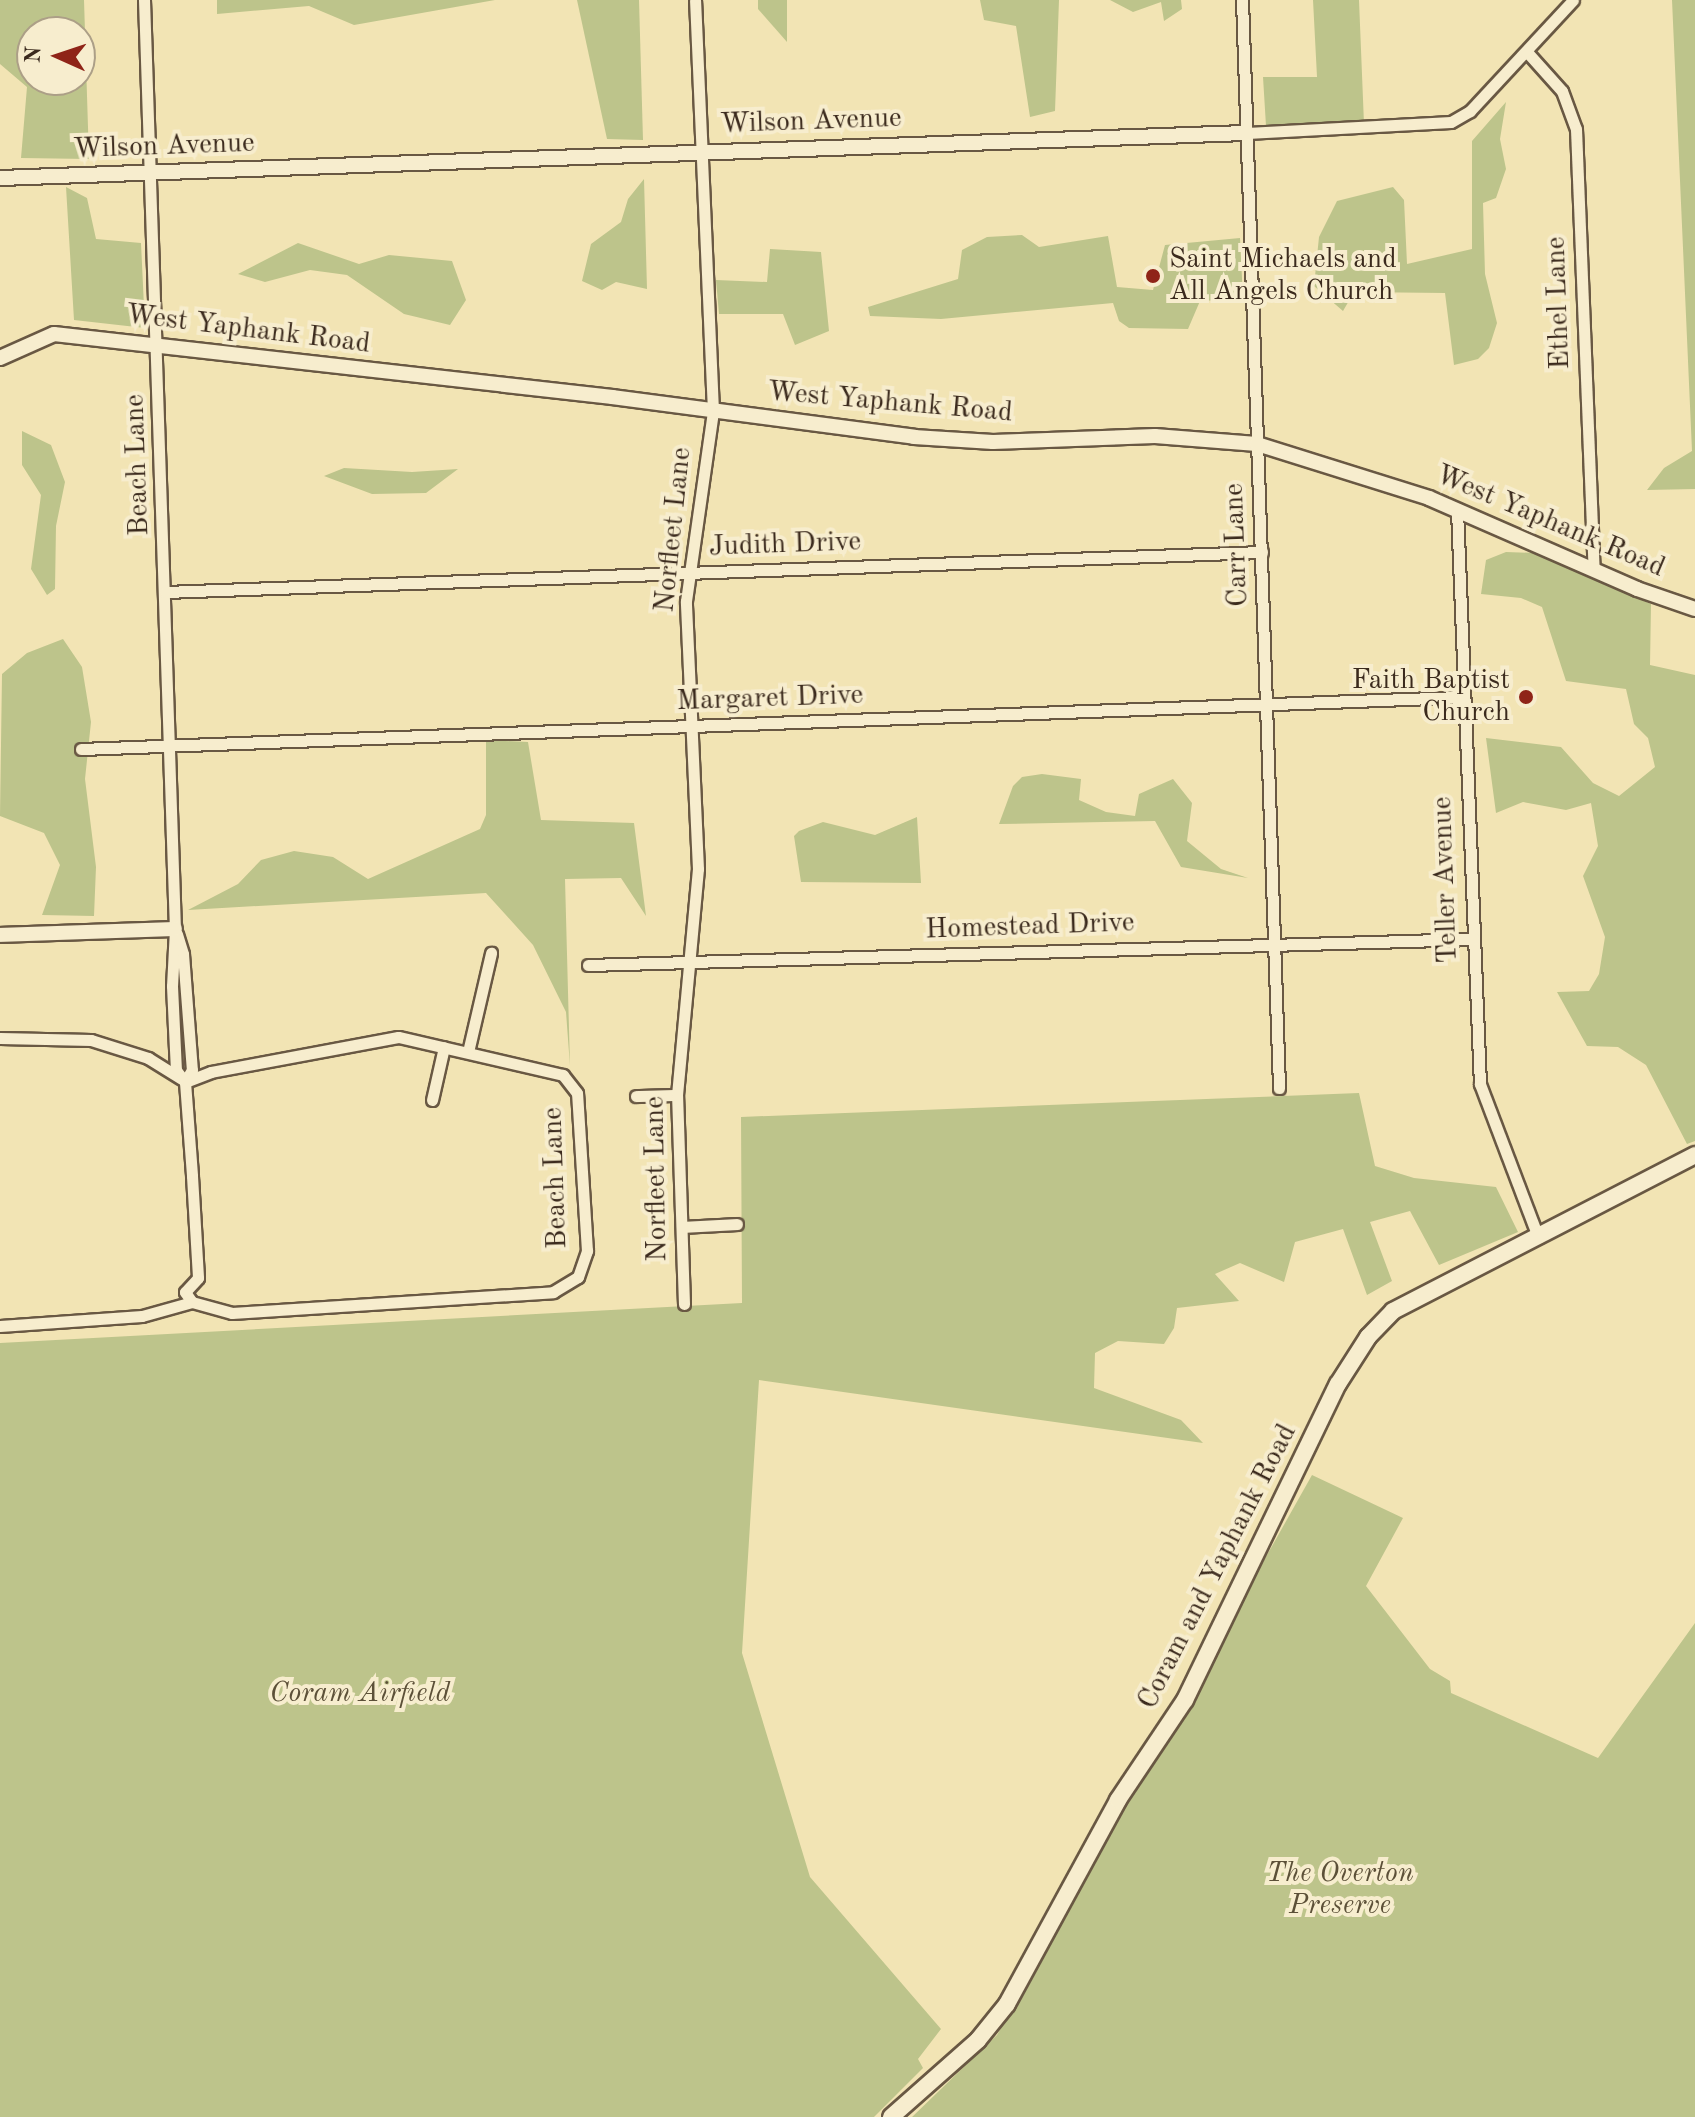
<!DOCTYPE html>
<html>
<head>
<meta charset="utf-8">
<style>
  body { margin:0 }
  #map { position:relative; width:1695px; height:2117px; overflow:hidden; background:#f2e4b4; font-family:"Old Standard TT",serif }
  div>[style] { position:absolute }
  .green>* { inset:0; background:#bdc48b }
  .roads { filter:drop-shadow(2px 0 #695843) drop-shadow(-2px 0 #695843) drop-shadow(0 2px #695843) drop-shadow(0 -2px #695843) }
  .minor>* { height:11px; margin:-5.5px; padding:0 5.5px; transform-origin:5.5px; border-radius:5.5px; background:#f7edce }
  .tertiary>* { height:14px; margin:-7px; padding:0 7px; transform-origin:7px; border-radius:7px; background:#f7edce }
  .secondary>* { height:16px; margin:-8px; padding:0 8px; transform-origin:8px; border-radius:8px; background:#f7edce }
  .dots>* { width:22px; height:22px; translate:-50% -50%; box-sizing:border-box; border:4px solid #f7edce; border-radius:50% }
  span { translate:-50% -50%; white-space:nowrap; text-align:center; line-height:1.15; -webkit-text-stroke:8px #f7edce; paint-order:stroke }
  .street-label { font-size:28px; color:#3b2a1d }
  .poi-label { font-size:28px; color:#3b2a1d }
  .left { translate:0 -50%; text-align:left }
  .right { translate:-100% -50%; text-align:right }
  .park-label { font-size:28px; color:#5c5038; font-style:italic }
  .north { position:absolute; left:16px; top:16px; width:80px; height:80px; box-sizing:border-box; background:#f7edce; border:2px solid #ac9f87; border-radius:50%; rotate:273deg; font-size:22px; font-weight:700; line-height:32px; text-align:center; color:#3b2a1d }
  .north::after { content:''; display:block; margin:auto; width:28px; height:36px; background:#8f2418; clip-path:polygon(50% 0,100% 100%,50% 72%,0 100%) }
</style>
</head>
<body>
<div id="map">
  <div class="green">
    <i style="clip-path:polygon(evenodd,0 0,84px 0,89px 159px,21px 158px,27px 87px,0 64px,0 0,80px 32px,80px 80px,32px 80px,32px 32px,80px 32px)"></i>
    <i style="clip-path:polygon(217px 0,495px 0,354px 25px,309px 6px,217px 14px)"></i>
    <i style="clip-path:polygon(577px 0,639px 0,643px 140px,607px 139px)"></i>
    <i style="clip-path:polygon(758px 0,787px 0,787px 42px,758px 9px)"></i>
    <i style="clip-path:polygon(980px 0,1059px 0,1055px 111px,1030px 117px,1016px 26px,984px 20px)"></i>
    <i style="clip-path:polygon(1110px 0,1181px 0,1182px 9px,1164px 21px,1161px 2px,1133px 12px)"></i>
    <i style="clip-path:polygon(1313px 0,1359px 0,1364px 124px,1266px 126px,1263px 77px,1317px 77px)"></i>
    <i style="clip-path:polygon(1672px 0,1695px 0,1695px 489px,1647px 490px,1664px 468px,1692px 451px)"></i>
    <i style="clip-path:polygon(1506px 102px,1500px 139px,1506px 169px,1496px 198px,1483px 203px,1485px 274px,1497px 323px,1489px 348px,1478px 359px,1454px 365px,1445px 293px,1354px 292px,1343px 311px,1314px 286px,1319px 237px,1337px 201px,1393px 187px,1404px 200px,1407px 264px,1472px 249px,1472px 141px)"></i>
    <i style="clip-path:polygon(644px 179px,647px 289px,616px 282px,602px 290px,582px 281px,591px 244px,621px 222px,628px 199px)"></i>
    <i style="clip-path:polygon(66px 187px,87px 198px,96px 239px,141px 243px,145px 328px,74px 320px)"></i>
    <i style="clip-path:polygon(1022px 235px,1039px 247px,1108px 236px,1117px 287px,1153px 290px,1165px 245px,1240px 238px,1243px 299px,1200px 301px,1188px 329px,1129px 328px,1119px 321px,1113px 303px,941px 319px,870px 316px,868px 307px,958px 279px,962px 250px,987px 237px)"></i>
    <i style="clip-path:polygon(298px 243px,359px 264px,389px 255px,452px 261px,466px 300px,450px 325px,404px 314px,347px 275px,310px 270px,265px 282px,238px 274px)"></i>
    <i style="clip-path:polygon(770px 249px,821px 252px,829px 331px,795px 345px,783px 314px,719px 314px,716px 280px,767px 282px)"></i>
    <i style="clip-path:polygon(22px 431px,51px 445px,65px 482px,56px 526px,55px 589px,47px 595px,31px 569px,41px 495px,22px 465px)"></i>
    <i style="clip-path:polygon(344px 468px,412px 472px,458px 469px,426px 493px,372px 494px,324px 476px)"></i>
    <i style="clip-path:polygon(1506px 552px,1537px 553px,1651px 604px,1650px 665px,1695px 675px,1695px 1141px,1687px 1144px,1646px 1065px,1618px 1047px,1587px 1046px,1557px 992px,1589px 991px,1599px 974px,1605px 937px,1583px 876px,1598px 846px,1591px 803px,1566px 810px,1523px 802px,1496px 813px,1486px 738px,1561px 747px,1593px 783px,1619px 796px,1655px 767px,1648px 738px,1634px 724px,1626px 689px,1566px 681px,1542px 607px,1521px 598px,1481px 594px,1486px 560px)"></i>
    <i style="clip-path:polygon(63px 639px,82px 667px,91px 722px,85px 779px,96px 867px,94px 916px,42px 915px,60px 865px,44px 833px,0 816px,2px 674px,27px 653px)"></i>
    <i style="clip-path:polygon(486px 740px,528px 742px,541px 820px,634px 823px,646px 916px,621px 878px,565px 879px,570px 1066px,566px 1012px,533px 945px,486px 893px,188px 910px,238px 884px,261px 860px,294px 851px,333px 857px,368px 879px,480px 829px,486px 815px)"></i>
    <i style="clip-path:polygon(1042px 774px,1081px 779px,1079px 800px,1106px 812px,1135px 816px,1139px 794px,1173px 779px,1192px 803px,1187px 841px,1221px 869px,1248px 878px,1181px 867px,1155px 821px,999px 824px,1013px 786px,1022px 777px)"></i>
    <i style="clip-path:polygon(917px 817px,921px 883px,801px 882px,794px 836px,799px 831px,823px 822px,875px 835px)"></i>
    <i style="clip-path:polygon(1359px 1093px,1375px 1166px,1414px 1178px,1496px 1187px,1518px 1232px,1439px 1265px,1410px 1211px,1370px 1222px,1392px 1281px,1367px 1295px,1343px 1229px,1295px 1242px,1284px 1282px,1240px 1263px,1215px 1274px,1239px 1301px,1177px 1308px,1174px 1328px,1164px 1344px,1118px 1341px,1095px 1353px,1094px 1388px,1181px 1420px,1203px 1443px,759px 1380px,742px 1653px,810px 1877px,941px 2029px,918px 2059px,923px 2068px,874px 2117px,0 2117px,0 1343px,742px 1303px,741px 1117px)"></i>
    <i style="clip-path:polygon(1312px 1475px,1403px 1518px,1366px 1586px,1430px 1669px,1450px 1681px,1451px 1693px,1598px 1758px,1695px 1623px,1695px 2117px,912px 2117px,997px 2035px)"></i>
  </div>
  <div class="roads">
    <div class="minor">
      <i style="left:144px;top:0;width:930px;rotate:88.09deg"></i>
      <i style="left:175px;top:929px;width:57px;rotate:93deg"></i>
      <i style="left:172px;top:986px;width:84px;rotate:87.3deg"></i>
      <i style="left:176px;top:1070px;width:15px;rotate:53deg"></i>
      <i style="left:185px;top:1082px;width:94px;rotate:85.7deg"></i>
      <i style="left:192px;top:1176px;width:102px;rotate:86.6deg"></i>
      <i style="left:198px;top:1278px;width:19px;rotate:133deg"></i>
      <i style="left:185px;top:1292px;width:12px;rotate:55deg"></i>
      <i style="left:1242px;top:0;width:1089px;rotate:88.05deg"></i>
      <i style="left:1527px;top:52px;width:52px;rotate:48.1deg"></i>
      <i style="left:1562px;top:91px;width:40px;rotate:69.8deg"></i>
      <i style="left:1576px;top:129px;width:439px;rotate:87.7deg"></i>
      <i style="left:1247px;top:133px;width:204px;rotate:-3.1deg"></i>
      <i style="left:1451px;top:122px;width:22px;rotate:-30deg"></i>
      <i style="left:1470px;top:111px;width:151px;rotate:-47.1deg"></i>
      <i style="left:1457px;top:510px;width:574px;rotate:87.71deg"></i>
      <i style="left:1480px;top:1084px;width:164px;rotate:69.2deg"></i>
      <i style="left:165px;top:592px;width:1098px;rotate:-2.09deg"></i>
      <i style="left:81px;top:749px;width:1381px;rotate:-2.16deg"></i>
      <i style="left:177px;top:934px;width:21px;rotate:73deg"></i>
      <i style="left:183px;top:954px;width:116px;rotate:85.6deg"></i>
      <i style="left:192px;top:1070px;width:13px;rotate:122deg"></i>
      <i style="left:588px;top:965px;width:886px;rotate:-1.68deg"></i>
      <i style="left:0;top:1038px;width:91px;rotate:1.3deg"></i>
      <i style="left:91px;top:1040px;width:60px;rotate:17.5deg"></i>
      <i style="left:148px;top:1058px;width:39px;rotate:32deg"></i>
      <i style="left:468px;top:1052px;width:102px;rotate:-76.9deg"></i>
      <i style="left:636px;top:1096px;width:41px;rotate:-1.4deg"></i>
      <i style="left:432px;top:1100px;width:54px;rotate:-77.2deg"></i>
      <i style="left:682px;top:1227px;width:55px;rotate:-3.1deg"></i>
      <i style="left:684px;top:1304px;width:209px;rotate:-91.9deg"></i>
      <i style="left:677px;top:1095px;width:227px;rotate:-84.7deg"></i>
      <i style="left:698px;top:869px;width:268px;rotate:-92.6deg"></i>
      <i style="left:686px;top:601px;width:192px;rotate:-81.9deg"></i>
      <i style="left:713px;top:411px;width:411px;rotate:-92.5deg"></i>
      <i style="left:0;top:1326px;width:142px;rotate:-4deg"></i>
      <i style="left:142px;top:1316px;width:52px;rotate:-15.6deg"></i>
      <i style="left:192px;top:1302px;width:41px;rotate:15.4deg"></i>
      <i style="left:232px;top:1313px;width:322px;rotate:-3.7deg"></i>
      <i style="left:553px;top:1292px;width:29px;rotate:-31deg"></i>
      <i style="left:578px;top:1277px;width:28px;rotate:-71deg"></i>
      <i style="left:587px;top:1251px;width:158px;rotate:-93.6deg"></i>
      <i style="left:577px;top:1093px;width:23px;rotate:-128deg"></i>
      <i style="left:563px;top:1075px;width:169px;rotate:-167deg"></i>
      <i style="left:398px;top:1037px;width:190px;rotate:169.4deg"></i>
      <i style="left:211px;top:1072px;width:28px;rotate:159deg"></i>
    </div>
    <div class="tertiary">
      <i style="left:0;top:178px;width:1248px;rotate:-2.07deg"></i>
      <i style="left:0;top:358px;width:59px;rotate:-24deg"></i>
      <i style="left:54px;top:334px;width:562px;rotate:6.44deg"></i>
      <i style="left:612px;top:397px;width:305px;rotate:7.5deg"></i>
      <i style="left:914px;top:437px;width:79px;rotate:3.6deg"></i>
      <i style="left:993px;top:442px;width:162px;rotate:-2.1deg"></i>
      <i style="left:1155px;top:436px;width:102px;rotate:4.5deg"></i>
      <i style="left:1257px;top:444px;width:180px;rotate:17.4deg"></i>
      <i style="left:1429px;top:498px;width:227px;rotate:23.6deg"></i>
      <i style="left:1637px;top:589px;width:61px;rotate:19deg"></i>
      <i style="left:0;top:935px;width:175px;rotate:-2deg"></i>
    </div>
    <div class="secondary">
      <i style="left:891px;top:2117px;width:116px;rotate:-41.5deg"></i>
      <i style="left:978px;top:2040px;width:46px;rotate:-51.1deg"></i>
      <i style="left:1007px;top:2004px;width:232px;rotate:-61.4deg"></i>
      <i style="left:1118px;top:1800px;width:120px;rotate:-56.2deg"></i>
      <i style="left:1185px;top:1700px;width:351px;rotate:-64.2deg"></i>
      <i style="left:1338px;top:1384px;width:56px;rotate:-57.4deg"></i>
      <i style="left:1368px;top:1337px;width:36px;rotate:-46deg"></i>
      <i style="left:1393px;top:1311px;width:340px;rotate:-27.3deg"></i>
    </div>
  </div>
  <div class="dots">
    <i style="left:1153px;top:276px;background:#8f2418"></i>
    <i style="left:1526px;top:697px;background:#8f2418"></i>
  </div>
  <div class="street-label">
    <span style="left:811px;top:122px;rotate:-2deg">Wilson Avenue</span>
    <span style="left:164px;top:147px;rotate:-2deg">Wilson Avenue</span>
    <span style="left:1559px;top:303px;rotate:-92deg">Ethel Lane</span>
    <span style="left:248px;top:330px;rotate:7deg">West Yaphank Road</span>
    <span style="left:890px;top:403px;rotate:5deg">West Yaphank Road</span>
    <span style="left:138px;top:465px;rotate:-92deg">Beach Lane</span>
    <span style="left:1550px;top:522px;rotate:23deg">West Yaphank Road</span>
    <span style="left:674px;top:530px;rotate:-84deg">Norfleet Lane</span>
    <span style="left:785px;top:545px;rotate:-2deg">Judith Drive</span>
    <span style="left:1237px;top:545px;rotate:-92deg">Carr Lane</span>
    <span style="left:770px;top:699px;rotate:-2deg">Margaret Drive</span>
    <span style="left:1446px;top:880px;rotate:-92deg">Teller Avenue</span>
    <span style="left:1030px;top:927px;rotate:-2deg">Homestead Drive</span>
    <span style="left:556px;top:1178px;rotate:-92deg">Beach Lane</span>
    <span style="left:657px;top:1179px;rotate:-91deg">Norfleet Lane</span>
    <span style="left:1218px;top:1567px;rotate:-63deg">Coram and Yaphank Road</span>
  </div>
  <div class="poi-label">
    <span class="left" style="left:1169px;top:276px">Saint Michaels and<br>All Angels Church</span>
    <span class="right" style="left:1510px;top:697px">Faith Baptist<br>Church</span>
  </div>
  <div class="park-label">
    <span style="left:360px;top:1694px">Coram Airfield</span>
    <span style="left:1340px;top:1890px">The Overton<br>Preserve</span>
  </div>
  <div class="north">N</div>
</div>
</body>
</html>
